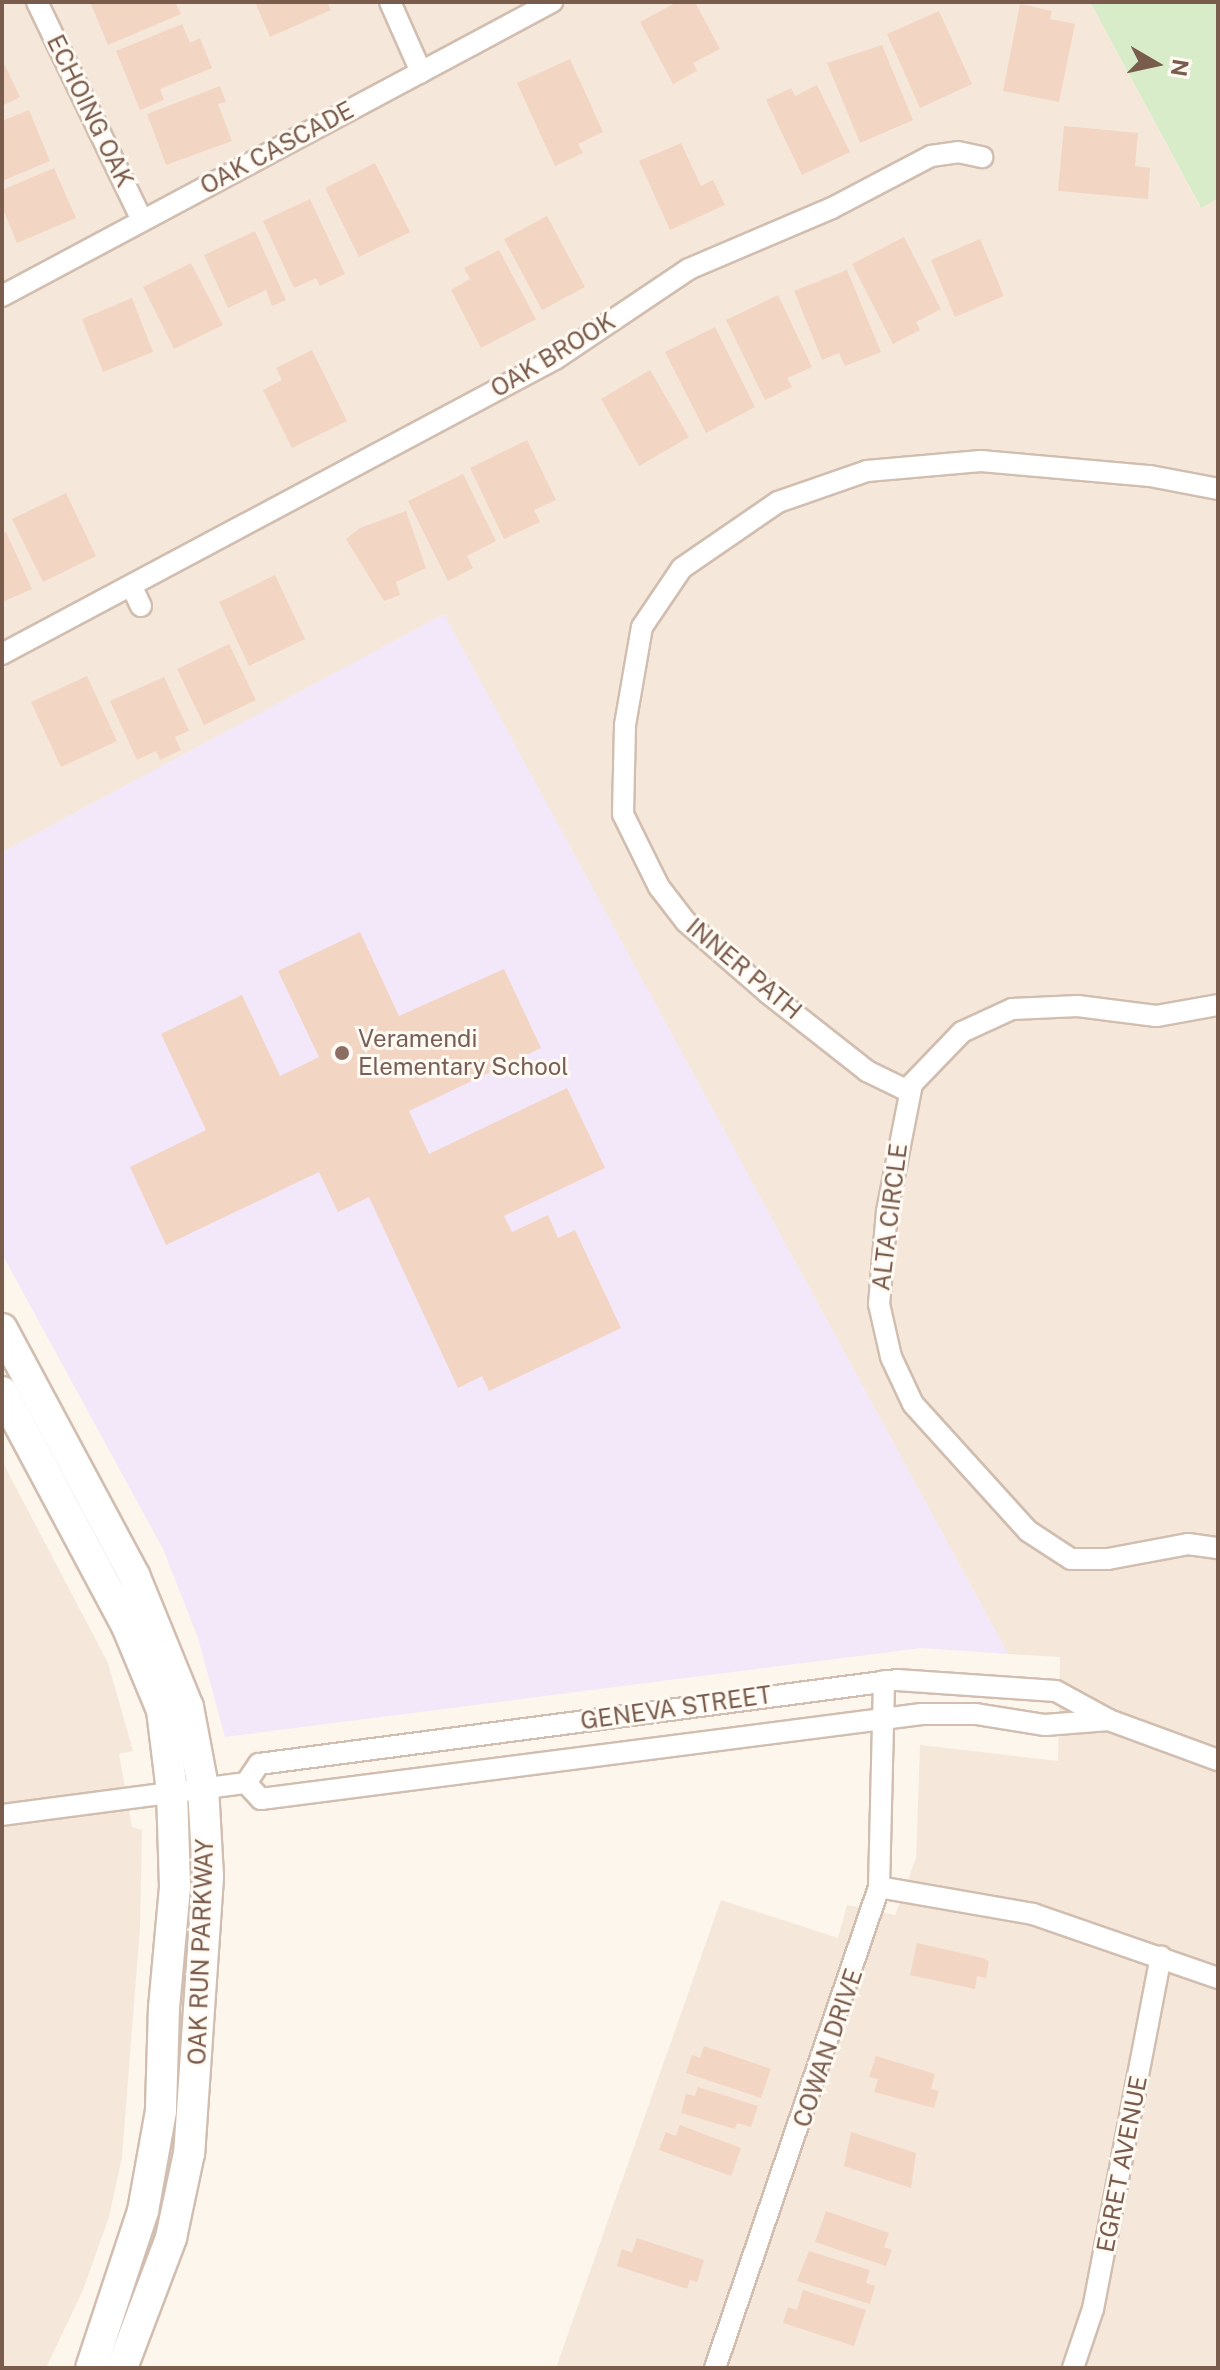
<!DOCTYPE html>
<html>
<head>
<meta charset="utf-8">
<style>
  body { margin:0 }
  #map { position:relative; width:1220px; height:2370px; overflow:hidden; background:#fdf6ec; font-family:"Public Sans",sans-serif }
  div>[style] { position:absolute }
  .residential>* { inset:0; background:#f5e8da }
  .education>* { inset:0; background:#f3e8fa }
  .green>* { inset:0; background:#d8ecc9 }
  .building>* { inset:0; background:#f3d5c3 }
  .roads { filter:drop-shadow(2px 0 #d1beb0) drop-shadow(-2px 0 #d1beb0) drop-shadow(0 2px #d1beb0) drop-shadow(0 -2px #d1beb0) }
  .street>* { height:20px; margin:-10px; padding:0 10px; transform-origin:10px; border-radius:10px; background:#fff }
  .secondary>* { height:30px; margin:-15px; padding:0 15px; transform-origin:15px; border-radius:15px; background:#fff }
  .dots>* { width:22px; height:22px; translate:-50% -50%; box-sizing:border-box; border:4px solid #fffaf3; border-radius:50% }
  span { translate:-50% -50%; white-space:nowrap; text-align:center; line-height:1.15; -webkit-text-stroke:6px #fffaf3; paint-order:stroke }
  .street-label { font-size:24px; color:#7a5c4d }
  .education-label { font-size:24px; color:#785e54 }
  .left { translate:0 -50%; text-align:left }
  .frame { position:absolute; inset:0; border:4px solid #7a5c4d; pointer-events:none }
  .north { position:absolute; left:1116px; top:24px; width:80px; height:80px; -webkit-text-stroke:6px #fffaf3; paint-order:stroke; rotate:99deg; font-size:22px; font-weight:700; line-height:32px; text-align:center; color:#7a5c4d }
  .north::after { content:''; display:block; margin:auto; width:28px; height:36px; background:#7a5c4d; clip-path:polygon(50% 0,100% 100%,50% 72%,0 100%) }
</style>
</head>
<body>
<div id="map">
  <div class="residential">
    <i style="clip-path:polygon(2px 2px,1090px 2px,1200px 207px,1218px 198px,1218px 2368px,556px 2368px,721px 1900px,838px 1938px,847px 1905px,895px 1915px,916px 1858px,920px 1745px,1058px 1761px,1060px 1657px,1008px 1654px,444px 615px,2px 852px)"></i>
    <i style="clip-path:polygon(2px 1461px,108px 1663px,133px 1751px,119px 1754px,132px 1827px,142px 1830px,140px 1928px,122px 2157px,109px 2217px,83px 2290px,46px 2368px,2px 2368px)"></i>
  </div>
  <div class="education">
    <i style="clip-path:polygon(444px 614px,1008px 1654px,921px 1648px,225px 1737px,198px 1638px,163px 1549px,2px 1254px,2px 852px)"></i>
  </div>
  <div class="green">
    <i style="clip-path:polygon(1090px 2px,1218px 2px,1218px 198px,1201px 208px)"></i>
  </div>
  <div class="building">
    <i style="clip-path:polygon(90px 2px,175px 2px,181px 14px,108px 45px)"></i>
    <i style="clip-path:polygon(255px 2px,327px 2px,331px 10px,270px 37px)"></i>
    <i style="clip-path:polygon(677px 2px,695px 2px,720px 49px,693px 63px,697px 71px,673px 84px,640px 22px)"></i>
    <i style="clip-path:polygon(1020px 4px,1052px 11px,1050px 19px,1075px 24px,1059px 102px,1003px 91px)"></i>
    <i style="clip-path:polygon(939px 11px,972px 84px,920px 108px,887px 34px)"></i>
    <i style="clip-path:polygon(182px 24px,190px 43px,200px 38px,212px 68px,160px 89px,164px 100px,140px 110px,116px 51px)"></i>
    <i style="clip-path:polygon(882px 45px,913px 120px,860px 143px,827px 63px)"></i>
    <i style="clip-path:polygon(2px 59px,20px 97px,2px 106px)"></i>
    <i style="clip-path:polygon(570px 59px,603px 132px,578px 144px,583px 153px,555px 166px,517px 83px)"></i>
    <i style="clip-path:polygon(817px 85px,850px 152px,802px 175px,766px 100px,791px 88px,795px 96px)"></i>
    <i style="clip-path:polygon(220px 86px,226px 102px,218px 104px,232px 141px,166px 165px,147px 114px)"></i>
    <i style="clip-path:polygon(29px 110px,50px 161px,2px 181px,2px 121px)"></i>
    <i style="clip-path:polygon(1064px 126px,1138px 133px,1135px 166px,1150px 168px,1148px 199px,1058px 191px)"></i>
    <i style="clip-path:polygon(681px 143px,701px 186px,713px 180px,725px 205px,670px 230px,639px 161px)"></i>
    <i style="clip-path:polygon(375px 163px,410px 232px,359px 257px,325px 188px)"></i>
    <i style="clip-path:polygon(54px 168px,76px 218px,17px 243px,2px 207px,2px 190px)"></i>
    <i style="clip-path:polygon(310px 199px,345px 274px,320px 286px,316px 278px,294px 288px,263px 221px)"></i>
    <i style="clip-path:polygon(547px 216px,585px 287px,542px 310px,504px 239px)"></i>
    <i style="clip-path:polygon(255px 231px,286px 300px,272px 306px,266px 290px,228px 308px,204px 255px)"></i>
    <i style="clip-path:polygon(904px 237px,941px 309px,916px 322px,920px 330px,893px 344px,852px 264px)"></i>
    <i style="clip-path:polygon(980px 239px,1004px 296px,955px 317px,931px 260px)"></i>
    <i style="clip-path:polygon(499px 250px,536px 319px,481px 348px,451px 290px,470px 279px,464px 268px)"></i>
    <i style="clip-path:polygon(191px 263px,223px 325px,174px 349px,143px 287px)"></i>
    <i style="clip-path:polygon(847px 270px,881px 352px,845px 366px,839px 353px,822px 360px,794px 291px)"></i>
    <i style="clip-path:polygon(778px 295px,812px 367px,787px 378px,792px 387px,765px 400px,726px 320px)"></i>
    <i style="clip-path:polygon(132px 298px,153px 352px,103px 372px,82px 319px)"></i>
    <i style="clip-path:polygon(715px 327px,755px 407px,706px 433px,665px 352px)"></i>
    <i style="clip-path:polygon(312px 350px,347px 421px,292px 448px,263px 390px,282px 380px,276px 368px)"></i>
    <i style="clip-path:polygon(650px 370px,689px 437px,639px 466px,601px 399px)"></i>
    <i style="clip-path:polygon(527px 440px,556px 500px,534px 510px,540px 522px,504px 539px,470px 468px)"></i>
    <i style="clip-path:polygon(463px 474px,496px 541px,467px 556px,473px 568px,448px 581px,408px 501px)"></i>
    <i style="clip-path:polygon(66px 493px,96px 556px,43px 582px,12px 519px)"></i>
    <i style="clip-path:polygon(406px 511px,426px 568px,396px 582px,400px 595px,384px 601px,346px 539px,360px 528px)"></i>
    <i style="clip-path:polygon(6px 532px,32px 589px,2px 602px,2px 534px)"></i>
    <i style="clip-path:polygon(275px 575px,305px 639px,249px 666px,219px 602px)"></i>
    <i style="clip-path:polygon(229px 644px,256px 700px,204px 725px,177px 669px)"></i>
    <i style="clip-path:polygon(87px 676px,117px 741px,61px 767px,31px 702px)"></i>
    <i style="clip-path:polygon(164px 677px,189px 731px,175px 737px,181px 750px,160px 760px,156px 751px,137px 760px,110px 701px)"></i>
    <i style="clip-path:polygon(360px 932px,399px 1016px,504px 969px,541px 1048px,409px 1111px,429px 1154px,567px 1088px,605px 1168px,504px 1216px,512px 1232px,548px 1215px,558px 1238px,575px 1230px,621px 1328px,489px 1391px,482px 1376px,458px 1388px,369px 1197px,338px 1212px,319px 1172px,166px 1245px,130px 1167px,206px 1130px,161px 1034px,242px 995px,280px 1076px,319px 1057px,278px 971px)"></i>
    <i style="clip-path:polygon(917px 1943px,983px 1958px,989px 1961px,986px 1978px,977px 1976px,975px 1989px,910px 1975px)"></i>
    <i style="clip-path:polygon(704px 2046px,771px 2069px,761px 2098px,686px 2073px,692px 2055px,700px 2058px)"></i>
    <i style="clip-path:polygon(876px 2056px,935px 2074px,931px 2089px,939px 2091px,934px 2108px,874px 2092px,878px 2079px,869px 2077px)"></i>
    <i style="clip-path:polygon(698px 2087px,758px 2106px,751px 2127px,737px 2123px,735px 2129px,681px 2113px,686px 2094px,695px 2096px)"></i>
    <i style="clip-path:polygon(680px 2125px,741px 2148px,731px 2176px,659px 2150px,666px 2132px,676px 2136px)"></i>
    <i style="clip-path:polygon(851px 2132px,916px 2153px,911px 2188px,844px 2166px)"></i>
    <i style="clip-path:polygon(826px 2211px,889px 2233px,884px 2247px,892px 2250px,886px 2266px,815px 2242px)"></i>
    <i style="clip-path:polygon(637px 2238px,704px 2260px,697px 2282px,690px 2280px,687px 2289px,617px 2266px,622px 2249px,632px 2253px)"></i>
    <i style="clip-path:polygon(809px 2251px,870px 2270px,866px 2283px,875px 2286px,870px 2304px,797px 2281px)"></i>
    <i style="clip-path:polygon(803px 2290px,866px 2310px,854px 2346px,783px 2323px,788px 2307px,797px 2310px)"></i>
  </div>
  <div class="roads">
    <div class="street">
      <i style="left:37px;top:2px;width:242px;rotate:64.3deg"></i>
      <i style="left:390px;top:2px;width:77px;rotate:66.1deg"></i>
      <i style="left:2px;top:296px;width:624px;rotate:-28.13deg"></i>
      <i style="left:132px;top:587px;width:21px;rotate:65deg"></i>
      <i style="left:2px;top:654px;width:627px;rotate:-28.08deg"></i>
      <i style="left:555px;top:359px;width:161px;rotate:-33.9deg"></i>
      <i style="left:689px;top:269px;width:155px;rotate:-23.1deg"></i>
      <i style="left:832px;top:208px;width:112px;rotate:-27.7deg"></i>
      <i style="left:931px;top:156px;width:27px;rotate:-8deg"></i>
      <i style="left:958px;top:152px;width:25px;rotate:12deg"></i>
      <i style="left:1218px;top:1005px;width:63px;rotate:169.9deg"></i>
      <i style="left:1156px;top:1016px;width:79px;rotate:-172.7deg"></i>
      <i style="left:1078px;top:1006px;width:66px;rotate:177.4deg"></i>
      <i style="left:1012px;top:1009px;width:55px;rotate:155.3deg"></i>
      <i style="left:962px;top:1032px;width:72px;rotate:133.9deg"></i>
      <i style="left:912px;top:1084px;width:129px;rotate:101.1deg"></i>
      <i style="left:887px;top:1211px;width:93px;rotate:94.9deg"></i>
      <i style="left:879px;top:1304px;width:54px;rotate:77.2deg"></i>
      <i style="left:891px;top:1357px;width:52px;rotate:64.9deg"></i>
      <i style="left:913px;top:1404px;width:171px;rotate:47.8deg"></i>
      <i style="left:1028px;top:1531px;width:51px;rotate:33.1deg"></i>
      <i style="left:1071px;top:1559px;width:37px"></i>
      <i style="left:1108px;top:1559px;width:81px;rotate:-10.6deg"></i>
      <i style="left:1188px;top:1544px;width:30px;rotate:8deg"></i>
      <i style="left:910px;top:1092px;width:48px;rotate:-154deg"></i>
      <i style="left:867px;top:1071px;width:126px;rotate:-141.8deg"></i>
      <i style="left:768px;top:993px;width:108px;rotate:-139.1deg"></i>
      <i style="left:686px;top:922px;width:44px;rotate:-127.6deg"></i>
      <i style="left:659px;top:887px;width:81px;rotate:-116.3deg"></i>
      <i style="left:623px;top:814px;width:89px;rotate:-88.7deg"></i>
      <i style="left:625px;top:725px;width:99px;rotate:-80.2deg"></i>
      <i style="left:642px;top:627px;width:71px;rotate:-55.9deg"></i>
      <i style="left:682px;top:568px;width:116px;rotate:-34.5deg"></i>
      <i style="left:778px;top:502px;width:94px;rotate:-19.2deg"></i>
      <i style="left:867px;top:471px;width:114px;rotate:-5deg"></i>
      <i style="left:981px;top:461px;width:170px;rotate:5.1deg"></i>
      <i style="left:1150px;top:476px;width:69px;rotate:10.8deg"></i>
      <i style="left:246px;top:1783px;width:23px;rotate:-56deg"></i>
      <i style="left:259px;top:1764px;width:644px;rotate:-7.5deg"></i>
      <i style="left:897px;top:1680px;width:159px;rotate:4deg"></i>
      <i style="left:1056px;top:1691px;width:60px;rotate:28.7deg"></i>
      <i style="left:1109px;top:1720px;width:116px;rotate:20.2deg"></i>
      <i style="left:246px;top:1783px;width:22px;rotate:47deg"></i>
      <i style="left:261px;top:1799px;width:666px;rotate:-7.33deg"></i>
      <i style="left:922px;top:1714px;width:54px"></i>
      <i style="left:976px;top:1714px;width:70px;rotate:9.1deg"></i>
      <i style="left:1045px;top:1725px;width:64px;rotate:-4.5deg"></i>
      <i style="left:2px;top:1815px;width:246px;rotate:-7.5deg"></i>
      <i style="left:879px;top:1887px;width:156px;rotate:9.9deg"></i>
      <i style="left:1033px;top:1914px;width:196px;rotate:19.1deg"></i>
      <i style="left:715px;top:2368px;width:508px;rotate:-71.17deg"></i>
      <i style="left:879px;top:1887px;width:206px;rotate:-88.6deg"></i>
      <i style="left:1073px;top:2368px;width:62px;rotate:-71.3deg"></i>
      <i style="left:1093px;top:2309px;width:359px;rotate:-79.1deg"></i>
    </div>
    <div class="secondary">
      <i style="left:2px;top:1329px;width:279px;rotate:61.8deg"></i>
      <i style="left:134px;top:1575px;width:143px;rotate:67.8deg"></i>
      <i style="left:188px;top:1707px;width:81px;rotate:79.4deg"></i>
      <i style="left:203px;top:1787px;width:90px;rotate:86.8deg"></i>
      <i style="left:208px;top:1877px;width:277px;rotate:93.9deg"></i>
      <i style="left:189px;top:2153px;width:87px;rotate:102deg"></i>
      <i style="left:171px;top:2238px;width:139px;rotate:110.7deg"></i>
      <i style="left:2px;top:1392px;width:265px;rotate:61.9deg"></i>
      <i style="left:127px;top:1626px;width:91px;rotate:67.4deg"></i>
      <i style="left:162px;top:1710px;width:82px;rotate:83deg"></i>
      <i style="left:172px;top:1791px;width:96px;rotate:88.2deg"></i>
      <i style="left:175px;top:1887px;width:121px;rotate:95.2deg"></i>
      <i style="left:164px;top:2007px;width:104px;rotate:91.7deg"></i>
      <i style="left:161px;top:2111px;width:102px;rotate:100.2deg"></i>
      <i style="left:143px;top:2211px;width:165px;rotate:108.3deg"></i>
    </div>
  </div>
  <div class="dots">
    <i style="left:342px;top:1053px;background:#8d6e63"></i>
  </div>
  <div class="street-label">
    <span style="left:90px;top:111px;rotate:64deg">ECHOING OAK</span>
    <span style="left:277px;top:148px;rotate:-28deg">OAK CASCADE</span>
    <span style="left:553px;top:355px;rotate:-31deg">OAK BROOK</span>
    <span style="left:744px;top:969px;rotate:40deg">INNER PATH</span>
    <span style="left:890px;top:1217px;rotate:-83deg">ALTA CIRCLE</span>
    <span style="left:676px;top:1708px;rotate:-8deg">GENEVA STREET</span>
    <span style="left:201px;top:1952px;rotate:-88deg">OAK RUN PARKWAY</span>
    <span style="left:828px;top:2048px;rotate:-71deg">COWAN DRIVE</span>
    <span style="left:1122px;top:2164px;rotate:-79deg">EGRET AVENUE</span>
  </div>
  <div class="education-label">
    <span class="left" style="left:358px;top:1053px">Veramendi<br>Elementary School</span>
  </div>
  <div class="frame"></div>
  <div class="north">N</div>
</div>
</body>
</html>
